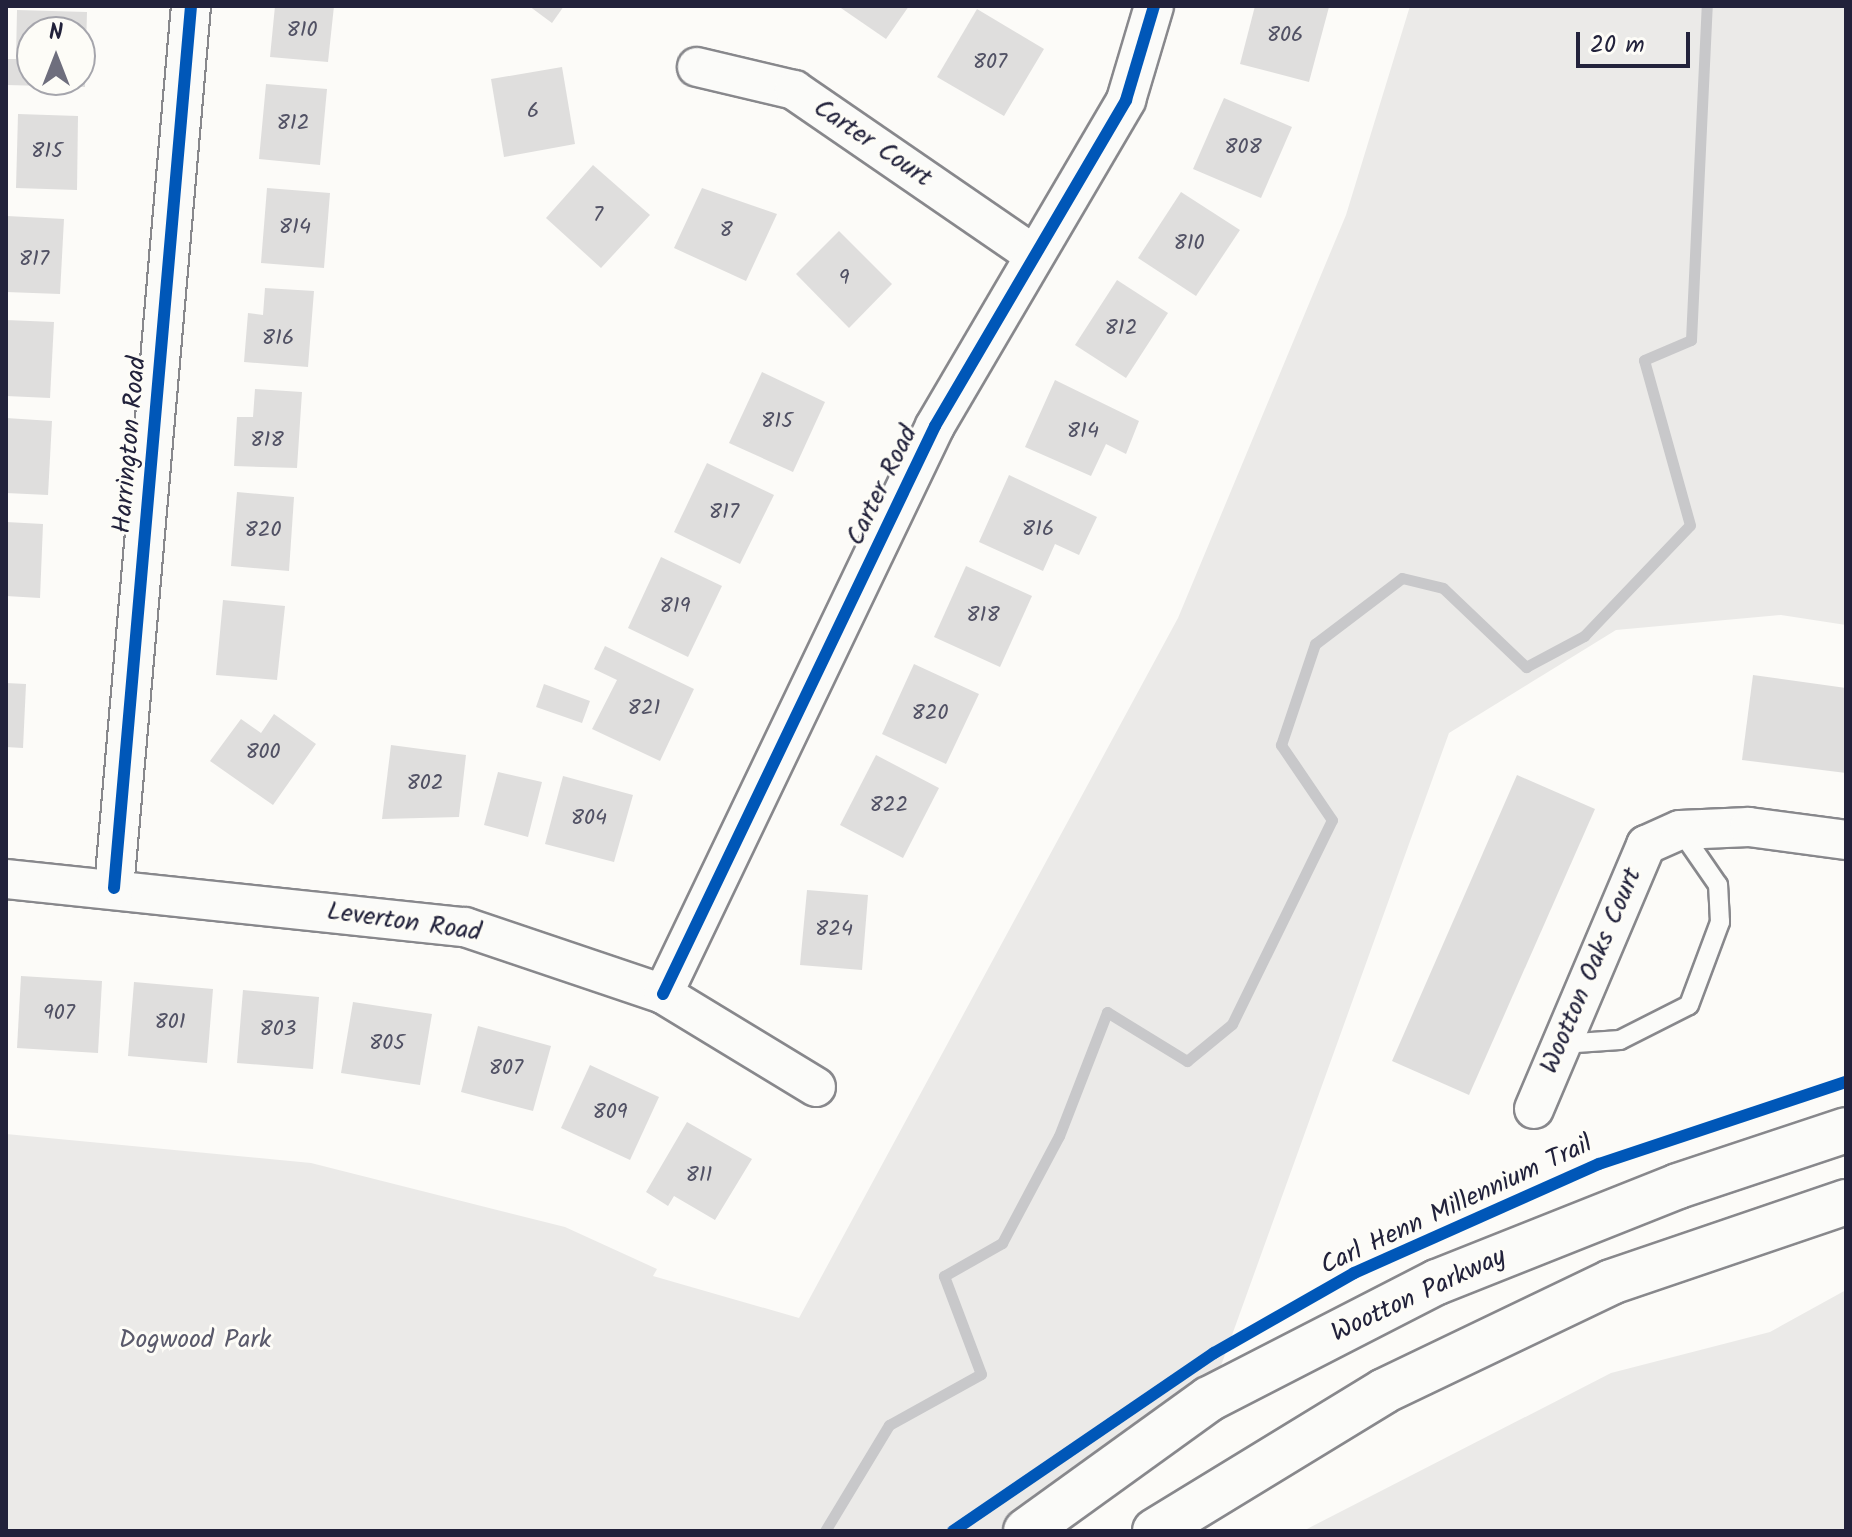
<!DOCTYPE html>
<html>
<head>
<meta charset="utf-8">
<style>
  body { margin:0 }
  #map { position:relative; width:1852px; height:1537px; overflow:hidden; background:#fcfbf8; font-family:Kalam,sans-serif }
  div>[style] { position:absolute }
  .green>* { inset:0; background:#ebeae8 }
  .stream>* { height:11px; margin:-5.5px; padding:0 5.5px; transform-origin:5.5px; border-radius:5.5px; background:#c8c8ca }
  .building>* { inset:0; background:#dfdedd }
  .roads { filter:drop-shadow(2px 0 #88888c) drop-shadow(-2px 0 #88888c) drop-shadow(0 2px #88888c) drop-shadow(0 -2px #88888c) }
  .service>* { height:18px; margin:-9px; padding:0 9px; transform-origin:9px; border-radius:9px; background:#fbfbf9 }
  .minor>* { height:38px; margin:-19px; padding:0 19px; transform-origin:19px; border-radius:19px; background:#fbfbf9 }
  .secondary>* { height:44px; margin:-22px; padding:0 22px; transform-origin:22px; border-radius:22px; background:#fbfbf9 }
  .cycleway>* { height:12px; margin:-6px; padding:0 6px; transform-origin:6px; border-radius:6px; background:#0057b8 }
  span { translate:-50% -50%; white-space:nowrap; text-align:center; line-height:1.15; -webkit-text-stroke:6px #fdfcf7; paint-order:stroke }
  .number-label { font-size:22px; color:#515164 }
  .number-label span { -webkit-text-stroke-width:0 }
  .street-label { font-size:26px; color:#22223b }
  .park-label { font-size:26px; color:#5a5a6b }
  .frame { position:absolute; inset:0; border:8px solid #22223b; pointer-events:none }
  .north { position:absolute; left:16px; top:16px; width:80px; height:80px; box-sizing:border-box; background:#fdfcf7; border:2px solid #a5a5ac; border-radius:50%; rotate:0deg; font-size:22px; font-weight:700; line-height:32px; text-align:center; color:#22223b }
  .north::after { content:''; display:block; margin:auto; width:28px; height:36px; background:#6e6e7d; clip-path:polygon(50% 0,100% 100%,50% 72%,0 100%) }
  .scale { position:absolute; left:1576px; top:32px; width:114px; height:36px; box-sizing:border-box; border:4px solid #22223b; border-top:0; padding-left:10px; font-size:24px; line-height:28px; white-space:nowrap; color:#22223b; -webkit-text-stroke:6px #fdfcf7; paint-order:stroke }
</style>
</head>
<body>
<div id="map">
  <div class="green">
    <i style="clip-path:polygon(1410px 6px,1846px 6px,1846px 625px,1781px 615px,1616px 630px,1449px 733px,1209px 1399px,1026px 1531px,6px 1531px,6px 1134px,311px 1163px,565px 1227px,657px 1269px,653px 1276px,799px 1318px,1178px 618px,1346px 215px)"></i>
    <i style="clip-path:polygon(1846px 1290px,1846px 1531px,1303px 1531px,1611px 1373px,1770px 1332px)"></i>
  </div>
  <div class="stream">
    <i style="left:825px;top:1531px;width:124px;rotate:-58.9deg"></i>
    <i style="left:889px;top:1425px;width:105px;rotate:-29deg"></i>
    <i style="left:981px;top:1374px;width:105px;rotate:-110.7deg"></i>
    <i style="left:944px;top:1276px;width:67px;rotate:-29.6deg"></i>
    <i style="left:1002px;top:1243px;width:121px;rotate:-62deg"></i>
    <i style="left:1059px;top:1136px;width:133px;rotate:-68.8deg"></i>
    <i style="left:1107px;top:1012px;width:94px;rotate:31.5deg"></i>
    <i style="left:1187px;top:1061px;width:58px;rotate:-39.4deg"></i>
    <i style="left:1232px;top:1024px;width:227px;rotate:-63.9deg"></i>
    <i style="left:1332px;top:820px;width:91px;rotate:-124.2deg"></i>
    <i style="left:1281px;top:745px;width:107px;rotate:-71.4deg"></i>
    <i style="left:1315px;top:644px;width:109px;rotate:-37.2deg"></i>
    <i style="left:1402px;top:578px;width:42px;rotate:13.7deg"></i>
    <i style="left:1443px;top:588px;width:115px;rotate:43.6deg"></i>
    <i style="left:1526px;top:667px;width:66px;rotate:-28.1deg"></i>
    <i style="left:1584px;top:636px;width:153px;rotate:-46.3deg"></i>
    <i style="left:1690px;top:525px;width:171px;rotate:-105.6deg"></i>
    <i style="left:1644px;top:360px;width:51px;rotate:-23.1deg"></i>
    <i style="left:1691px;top:340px;width:334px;rotate:-87.3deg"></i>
  </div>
  <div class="building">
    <i style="clip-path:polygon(275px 6px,334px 6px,328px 62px,270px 57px)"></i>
    <i style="clip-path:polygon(529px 6px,564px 6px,552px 23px)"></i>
    <i style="clip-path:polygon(838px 6px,909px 6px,886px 39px)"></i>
    <i style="clip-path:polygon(1255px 6px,1329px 7px,1309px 82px,1240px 64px)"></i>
    <i style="clip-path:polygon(977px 9px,1044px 49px,1004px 116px,937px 77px)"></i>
    <i style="clip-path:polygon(evenodd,17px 10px,87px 12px,85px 87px,6px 85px,6px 59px,16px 59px,17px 10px,32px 32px,80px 32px,80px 80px,32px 80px,32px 32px)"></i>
    <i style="clip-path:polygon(562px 67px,575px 144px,504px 157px,491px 79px)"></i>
    <i style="clip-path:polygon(266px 84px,327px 89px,320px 165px,259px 159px)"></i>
    <i style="clip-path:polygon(1224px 98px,1292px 127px,1261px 198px,1193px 169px)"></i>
    <i style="clip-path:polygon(18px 114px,78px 116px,77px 190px,16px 188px)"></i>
    <i style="clip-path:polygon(593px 165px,650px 215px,601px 268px,546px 218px)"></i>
    <i style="clip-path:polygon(267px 188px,330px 193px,324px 268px,261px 263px)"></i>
    <i style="clip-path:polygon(702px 188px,777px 214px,746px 281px,674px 248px)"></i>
    <i style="clip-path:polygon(1181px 192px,1240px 230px,1196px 296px,1138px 258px)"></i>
    <i style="clip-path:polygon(7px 216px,64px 219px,60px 294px,6px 292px)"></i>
    <i style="clip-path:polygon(839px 231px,892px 284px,849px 328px,796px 274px)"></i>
    <i style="clip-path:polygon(1117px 280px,1168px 313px,1126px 378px,1075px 345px)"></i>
    <i style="clip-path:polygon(265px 288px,314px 291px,308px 367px,244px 362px,248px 313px,263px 315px)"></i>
    <i style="clip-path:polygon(6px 320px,54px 322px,50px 398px,6px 396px)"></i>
    <i style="clip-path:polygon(762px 372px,825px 402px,793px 472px,729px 443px)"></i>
    <i style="clip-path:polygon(1055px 380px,1139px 421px,1126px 454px,1106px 444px,1091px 476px,1025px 447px)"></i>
    <i style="clip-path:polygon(255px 389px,302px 392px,297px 468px,234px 466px,237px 417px,253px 417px)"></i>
    <i style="clip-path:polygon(6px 418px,52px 421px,48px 495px,6px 493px)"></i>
    <i style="clip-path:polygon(707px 463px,774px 495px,740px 564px,674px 532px)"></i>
    <i style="clip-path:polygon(1009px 475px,1097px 517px,1079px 555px,1055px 544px,1043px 571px,979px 542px)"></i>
    <i style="clip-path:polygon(237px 492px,294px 497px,289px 571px,231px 566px)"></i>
    <i style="clip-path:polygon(6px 522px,43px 524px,40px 598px,6px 596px)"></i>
    <i style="clip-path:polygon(661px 557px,722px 586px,688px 657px,628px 628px)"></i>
    <i style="clip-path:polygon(966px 566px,1032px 596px,1000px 667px,934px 637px)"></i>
    <i style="clip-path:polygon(223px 600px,285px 606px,277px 680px,216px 675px)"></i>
    <i style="clip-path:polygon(605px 646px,694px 689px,660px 761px,592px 729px,617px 680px,594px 669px)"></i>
    <i style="clip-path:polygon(914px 664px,979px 694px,946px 764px,882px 734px)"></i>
    <i style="clip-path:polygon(1753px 675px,1846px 688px,1846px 773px,1742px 760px)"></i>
    <i style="clip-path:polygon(6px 683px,26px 684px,23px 748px,6px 747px)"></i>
    <i style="clip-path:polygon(544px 684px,590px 701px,582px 723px,536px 707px)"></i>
    <i style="clip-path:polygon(274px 714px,316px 744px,273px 805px,210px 761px,241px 719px,261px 733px)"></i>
    <i style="clip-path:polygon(391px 745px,466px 755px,459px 817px,382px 819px)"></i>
    <i style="clip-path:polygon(876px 755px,939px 788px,903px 858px,840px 825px)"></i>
    <i style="clip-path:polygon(498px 772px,542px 782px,528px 837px,484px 825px)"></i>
    <i style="clip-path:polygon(1517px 775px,1595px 809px,1469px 1095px,1392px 1061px)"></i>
    <i style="clip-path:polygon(563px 776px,633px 795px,614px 862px,545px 844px)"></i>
    <i style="clip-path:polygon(807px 890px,868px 895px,862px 970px,800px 965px)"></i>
    <i style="clip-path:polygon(21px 976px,102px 981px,98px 1053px,17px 1048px)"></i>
    <i style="clip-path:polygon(134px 982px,213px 989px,207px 1063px,128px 1056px)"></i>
    <i style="clip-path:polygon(243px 990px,319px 997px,313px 1069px,237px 1063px)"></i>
    <i style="clip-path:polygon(353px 1002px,432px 1014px,420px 1085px,341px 1073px)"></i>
    <i style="clip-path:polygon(478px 1026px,551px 1046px,533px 1111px,461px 1092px)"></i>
    <i style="clip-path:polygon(590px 1065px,659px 1097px,630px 1160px,561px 1128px)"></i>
    <i style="clip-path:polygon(687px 1122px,752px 1159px,715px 1220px,674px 1196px,668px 1206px,646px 1192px)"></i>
  </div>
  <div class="roads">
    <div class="service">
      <i style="left:1562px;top:1044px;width:58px;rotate:-3.9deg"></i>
      <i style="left:1620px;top:1040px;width:77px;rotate:-26.9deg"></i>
      <i style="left:1689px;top:1005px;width:89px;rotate:-69.5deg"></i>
      <i style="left:1720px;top:922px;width:37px;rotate:-93deg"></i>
      <i style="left:1718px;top:885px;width:67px;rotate:-124.6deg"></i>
    </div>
    <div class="minor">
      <i style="left:697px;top:67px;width:100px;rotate:13.3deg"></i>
      <i style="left:794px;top:90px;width:290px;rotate:34.5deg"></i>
      <i style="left:6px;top:879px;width:462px;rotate:6deg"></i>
      <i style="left:465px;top:927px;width:209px;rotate:18.7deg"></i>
      <i style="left:663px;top:994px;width:179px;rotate:31.3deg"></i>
      <i style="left:114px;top:888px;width:885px;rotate:-85.01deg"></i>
      <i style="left:663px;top:994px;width:630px;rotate:-64.41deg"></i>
      <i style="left:935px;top:426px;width:378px;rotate:-59.6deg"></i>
      <i style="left:1126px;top:100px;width:98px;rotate:-73.4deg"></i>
      <i style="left:1534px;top:1109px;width:287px;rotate:-67deg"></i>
      <i style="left:1646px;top:845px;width:37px;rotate:-24deg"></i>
      <i style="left:1680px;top:830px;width:69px;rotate:-2.5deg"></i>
      <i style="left:1749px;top:827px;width:98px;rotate:7.6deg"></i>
    </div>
    <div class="secondary">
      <i style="left:1026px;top:1531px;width:226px;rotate:-35.8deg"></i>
      <i style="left:1209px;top:1399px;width:256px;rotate:-27.2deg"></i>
      <i style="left:1437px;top:1282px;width:259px;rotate:-21.7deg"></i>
      <i style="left:1678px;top:1186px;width:177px;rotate:-18.4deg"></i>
      <i style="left:1155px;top:1531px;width:268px;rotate:-31.4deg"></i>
      <i style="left:1384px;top:1391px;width:252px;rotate:-25.6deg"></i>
      <i style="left:1611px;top:1282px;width:248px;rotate:-18.8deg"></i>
    </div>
  </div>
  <div class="cycleway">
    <i style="left:114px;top:888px;width:885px;rotate:-85.01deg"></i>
    <i style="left:663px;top:994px;width:630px;rotate:-64.41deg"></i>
    <i style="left:935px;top:426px;width:378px;rotate:-59.6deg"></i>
    <i style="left:1126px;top:100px;width:98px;rotate:-73.4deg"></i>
    <i style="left:953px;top:1531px;width:316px;rotate:-34.3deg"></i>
    <i style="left:1214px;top:1353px;width:161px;rotate:-29.7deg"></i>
    <i style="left:1354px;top:1273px;width:268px;rotate:-24deg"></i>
    <i style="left:1599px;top:1164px;width:260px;rotate:-18.4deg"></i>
  </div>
  <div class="number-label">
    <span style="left:302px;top:31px">810</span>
    <span style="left:1285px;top:36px">806</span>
    <span style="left:990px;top:63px">807</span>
    <span style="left:533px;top:112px">6</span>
    <span style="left:293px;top:124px">812</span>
    <span style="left:1243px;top:148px">808</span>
    <span style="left:47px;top:152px">815</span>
    <span style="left:598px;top:216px">7</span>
    <span style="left:295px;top:228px">814</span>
    <span style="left:726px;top:231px">8</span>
    <span style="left:1189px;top:244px">810</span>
    <span style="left:34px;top:260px">817</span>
    <span style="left:844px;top:279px">9</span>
    <span style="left:1121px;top:329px">812</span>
    <span style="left:278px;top:339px">816</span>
    <span style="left:777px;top:422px">815</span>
    <span style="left:1083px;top:432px">814</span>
    <span style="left:267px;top:441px">818</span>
    <span style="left:724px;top:513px">817</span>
    <span style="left:1038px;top:530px">816</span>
    <span style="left:263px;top:531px">820</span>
    <span style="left:675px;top:607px">819</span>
    <span style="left:983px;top:616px">818</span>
    <span style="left:644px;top:709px">821</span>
    <span style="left:930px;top:714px">820</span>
    <span style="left:263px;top:753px">800</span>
    <span style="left:425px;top:784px">802</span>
    <span style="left:889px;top:806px">822</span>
    <span style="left:589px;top:819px">804</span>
    <span style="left:834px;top:930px">824</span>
    <span style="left:59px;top:1014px">907</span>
    <span style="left:170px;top:1023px">801</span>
    <span style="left:278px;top:1030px">803</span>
    <span style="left:387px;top:1044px">805</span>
    <span style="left:506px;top:1069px">807</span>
    <span style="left:610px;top:1113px">809</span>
    <span style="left:699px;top:1176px">811</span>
  </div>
  <div class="street-label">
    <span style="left:872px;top:144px;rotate:34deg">Carter Court</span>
    <span style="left:131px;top:445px;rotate:-85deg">Harrington Road</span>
    <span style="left:883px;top:486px;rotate:-64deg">Carter Road</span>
    <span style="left:404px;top:923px;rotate:8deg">Leverton Road</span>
    <span style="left:1592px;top:971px;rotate:-67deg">Wootton Oaks Court</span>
    <span style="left:1457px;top:1206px;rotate:-25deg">Carl Henn Millennium Trail</span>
    <span style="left:1419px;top:1296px;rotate:-25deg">Wootton Parkway</span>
  </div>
  <div class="park-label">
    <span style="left:195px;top:1341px">Dogwood Park</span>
  </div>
  <div class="frame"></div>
  <div class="north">N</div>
  <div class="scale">20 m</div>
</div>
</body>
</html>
